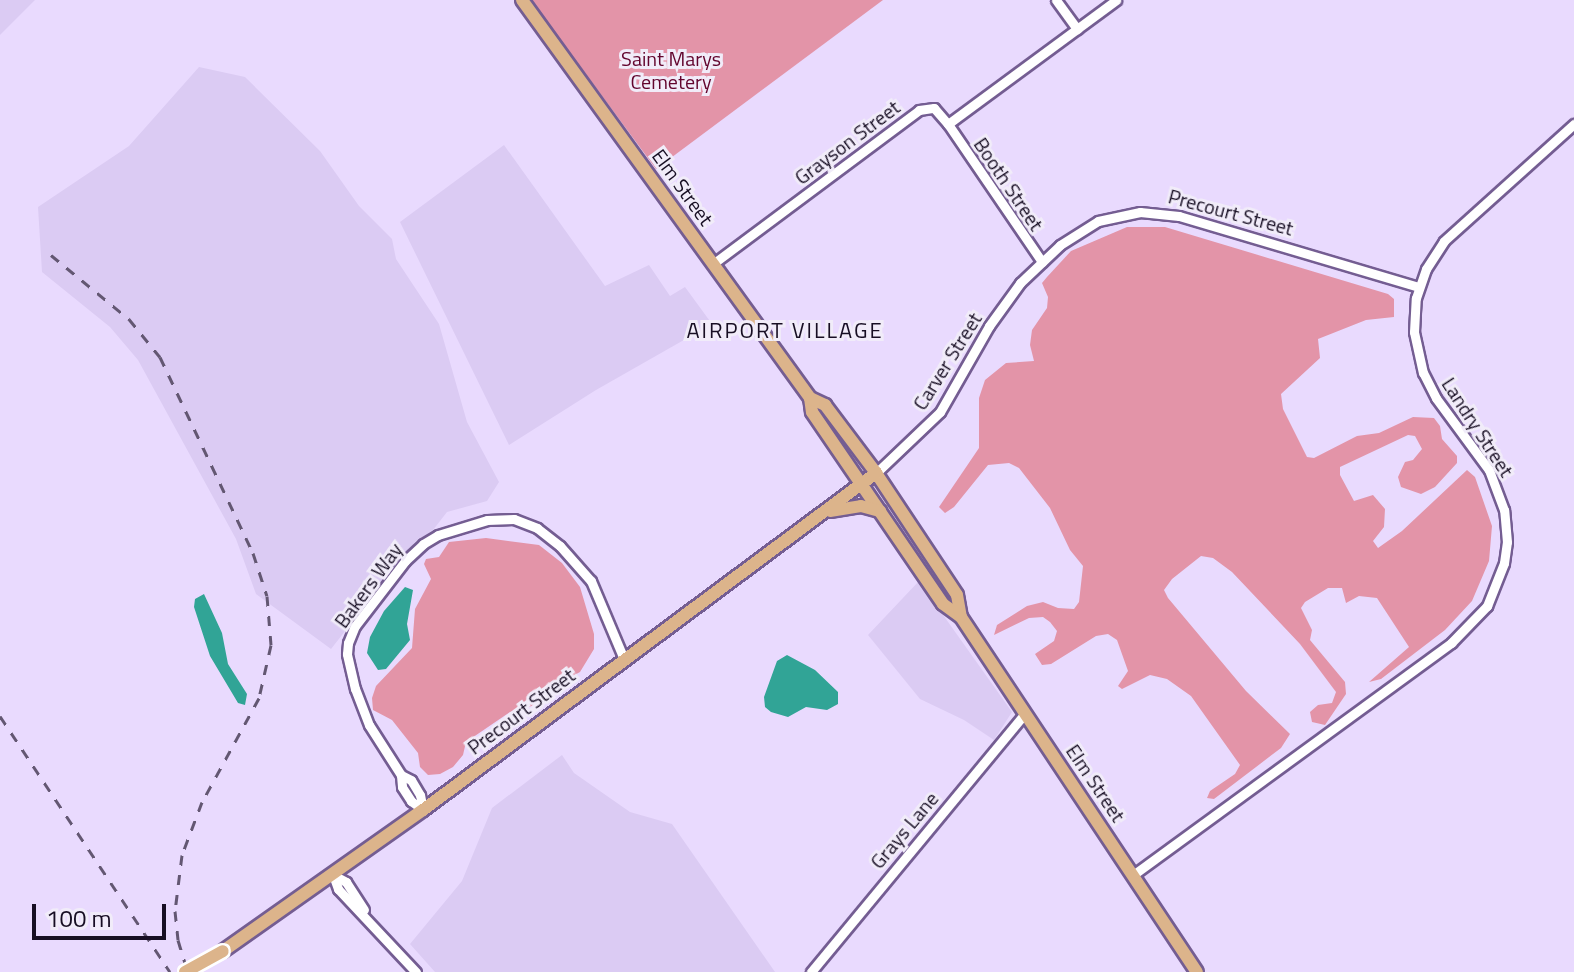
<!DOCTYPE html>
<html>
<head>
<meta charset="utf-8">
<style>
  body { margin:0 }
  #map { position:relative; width:1574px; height:972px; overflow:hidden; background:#e9dafe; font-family:"Titillium Web",sans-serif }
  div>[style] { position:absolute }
  .built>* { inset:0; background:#dbcbf3 }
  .green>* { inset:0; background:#e394a8 }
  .water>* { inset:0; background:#31a496 }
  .roads { filter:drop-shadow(2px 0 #745d92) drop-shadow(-2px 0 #745d92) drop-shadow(0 2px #745d92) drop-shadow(0 -2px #745d92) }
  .minor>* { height:9px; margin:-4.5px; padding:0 4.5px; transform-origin:4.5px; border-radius:4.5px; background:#fff }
  .major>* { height:12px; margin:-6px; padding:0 6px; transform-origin:6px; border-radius:6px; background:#dcb48b }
  .rail>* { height:3px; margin-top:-1.5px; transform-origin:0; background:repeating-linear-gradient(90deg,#635772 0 10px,transparent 0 20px) }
  .bridges { filter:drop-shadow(2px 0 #fff) drop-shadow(-2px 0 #fff) drop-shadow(0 2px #fff) drop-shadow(0 -2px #fff) }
  .major-bridge>* { height:12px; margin:-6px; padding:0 6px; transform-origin:6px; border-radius:6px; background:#dcb48b }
  span { translate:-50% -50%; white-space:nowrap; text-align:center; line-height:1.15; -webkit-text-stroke:6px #f1ecf9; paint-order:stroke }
  .park-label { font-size:20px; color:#62042d }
  .street-label { font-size:20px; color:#170e23 }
  .neighbourhood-label { font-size:22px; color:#170e23; letter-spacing:2px }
  .scale { position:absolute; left:32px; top:904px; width:134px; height:36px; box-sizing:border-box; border:4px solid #170e23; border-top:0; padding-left:10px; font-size:24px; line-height:28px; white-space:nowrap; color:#170e23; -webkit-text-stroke:6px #f1ecf9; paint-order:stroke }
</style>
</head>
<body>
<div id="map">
  <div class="built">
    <i style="clip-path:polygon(0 0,35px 0,0 35px)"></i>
    <i style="clip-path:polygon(199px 67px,245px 77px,320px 151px,359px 206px,392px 239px,396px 259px,439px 324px,467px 422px,499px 482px,487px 501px,447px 512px,433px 530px,415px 542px,331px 649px,256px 594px,236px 539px,138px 360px,110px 327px,42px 272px,38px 207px,129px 146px)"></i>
    <i style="clip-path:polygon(504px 145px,605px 286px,649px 265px,670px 296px,685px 287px,712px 324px,596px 390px,509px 445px,400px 222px)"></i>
    <i style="clip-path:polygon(919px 581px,1012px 712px,994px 740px,964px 720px,920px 699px,868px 635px)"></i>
    <i style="clip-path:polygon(562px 755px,574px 773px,630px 812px,672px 824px,775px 972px,435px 972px,410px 944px,462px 881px,492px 808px)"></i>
  </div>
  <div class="green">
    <i style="clip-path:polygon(531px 0,883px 0,656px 169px)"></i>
    <i style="clip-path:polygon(1127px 227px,1165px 227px,1388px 294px,1394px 299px,1394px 317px,1366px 320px,1318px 339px,1320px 358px,1281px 394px,1283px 409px,1307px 457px,1314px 458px,1357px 436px,1379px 433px,1413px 417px,1434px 418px,1440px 426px,1442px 439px,1457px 456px,1457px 463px,1435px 487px,1421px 494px,1401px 487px,1398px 477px,1405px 462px,1413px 460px,1422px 449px,1415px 436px,1408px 435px,1340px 467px,1340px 475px,1354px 501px,1373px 495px,1385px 509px,1384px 527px,1373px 541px,1378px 548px,1402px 531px,1467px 470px,1475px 477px,1492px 526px,1489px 561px,1472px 601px,1445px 630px,1381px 679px,1369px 682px,1409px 647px,1377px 598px,1359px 596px,1346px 603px,1342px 588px,1328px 588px,1305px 602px,1301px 608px,1312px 630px,1310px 640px,1345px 682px,1346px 694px,1325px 725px,1312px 722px,1310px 712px,1318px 705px,1332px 703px,1336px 692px,1300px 644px,1232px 572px,1213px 558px,1201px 556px,1172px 579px,1164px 590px,1168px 598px,1246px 691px,1290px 734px,1281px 748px,1214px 799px,1207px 798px,1210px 791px,1235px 774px,1240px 765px,1191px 696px,1167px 679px,1150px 675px,1122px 689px,1118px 686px,1128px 671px,1117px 640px,1108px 634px,1096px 636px,1051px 664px,1042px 665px,1035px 654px,1054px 641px,1057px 631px,1050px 622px,1043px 617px,1029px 618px,994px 635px,997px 625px,1027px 606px,1043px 602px,1058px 608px,1074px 609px,1079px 602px,1083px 566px,1070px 550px,1050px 508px,1019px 468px,1009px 463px,988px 465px,954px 507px,945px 513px,939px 507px,979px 448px,979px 398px,985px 380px,1006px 363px,1034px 361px,1030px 345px,1032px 330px,1047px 308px,1048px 297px,1042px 283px,1047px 277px,1071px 251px)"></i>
    <i style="clip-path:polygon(486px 538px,539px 545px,562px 563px,580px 587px,594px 634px,594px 649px,580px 672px,554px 686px,532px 706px,510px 712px,466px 742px,463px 755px,453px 767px,440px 774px,428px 775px,420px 767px,418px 753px,392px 720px,373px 710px,372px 698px,376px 686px,412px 648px,415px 609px,431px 579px,424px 564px,426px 559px,439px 557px,449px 542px)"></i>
  </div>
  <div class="water">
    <i style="clip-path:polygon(405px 587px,413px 590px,407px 624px,410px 640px,386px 669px,378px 670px,367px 653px,370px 637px,384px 611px)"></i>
    <i style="clip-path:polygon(204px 594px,222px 633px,228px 664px,247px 694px,245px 705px,238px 703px,210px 656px,194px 607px,195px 599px)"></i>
    <i style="clip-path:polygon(787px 655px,815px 670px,838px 692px,838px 704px,827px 710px,806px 707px,788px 717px,771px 712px,765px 707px,764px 697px,777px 661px)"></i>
  </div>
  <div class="roads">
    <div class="minor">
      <i style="left:1056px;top:0;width:36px;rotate:54deg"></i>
      <i style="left:948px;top:124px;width:167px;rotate:55.7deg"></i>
      <i style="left:714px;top:263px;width:256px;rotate:-36.7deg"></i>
      <i style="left:919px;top:110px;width:15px;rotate:-8deg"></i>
      <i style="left:934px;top:108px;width:21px;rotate:49deg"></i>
      <i style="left:948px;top:124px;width:209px;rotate:-36.4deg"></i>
      <i style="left:876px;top:473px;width:88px;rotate:-43.6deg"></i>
      <i style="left:940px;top:412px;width:99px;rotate:-60.3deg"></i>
      <i style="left:989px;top:326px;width:53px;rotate:-54.2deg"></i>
      <i style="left:1020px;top:283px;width:55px;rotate:-43.5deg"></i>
      <i style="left:1060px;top:245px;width:45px;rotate:-32.3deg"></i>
      <i style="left:1098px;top:221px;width:43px;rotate:-12.1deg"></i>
      <i style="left:1140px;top:212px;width:39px;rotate:6deg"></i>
      <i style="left:1179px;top:216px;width:250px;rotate:16.5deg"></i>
      <i style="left:401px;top:775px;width:12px;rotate:85deg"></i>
      <i style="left:402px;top:787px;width:17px;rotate:57deg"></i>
      <i style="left:411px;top:801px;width:15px;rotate:37deg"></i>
      <i style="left:423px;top:810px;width:15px;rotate:-101deg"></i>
      <i style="left:420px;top:795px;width:17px;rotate:-121deg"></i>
      <i style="left:411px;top:780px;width:11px;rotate:-153deg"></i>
      <i style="left:401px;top:775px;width:59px;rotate:-122.6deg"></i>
      <i style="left:369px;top:725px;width:39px;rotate:-111deg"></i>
      <i style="left:355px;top:689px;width:36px;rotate:-103deg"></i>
      <i style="left:347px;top:654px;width:11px;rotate:-85deg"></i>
      <i style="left:348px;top:643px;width:18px;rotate:-68deg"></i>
      <i style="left:355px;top:626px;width:82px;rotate:-52.4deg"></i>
      <i style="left:405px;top:561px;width:25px;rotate:-43deg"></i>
      <i style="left:423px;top:544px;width:17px;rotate:-31deg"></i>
      <i style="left:438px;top:535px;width:51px;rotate:-17deg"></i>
      <i style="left:487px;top:520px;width:27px;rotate:-2deg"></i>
      <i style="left:514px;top:519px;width:25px;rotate:21deg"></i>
      <i style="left:537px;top:528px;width:29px;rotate:38deg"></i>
      <i style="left:560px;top:546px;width:47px;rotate:48.5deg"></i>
      <i style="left:591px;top:581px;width:85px;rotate:67.1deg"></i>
      <i style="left:333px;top:875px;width:15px;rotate:70deg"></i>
      <i style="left:338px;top:889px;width:114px;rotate:46.8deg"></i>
      <i style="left:333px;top:875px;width:15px;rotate:28deg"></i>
      <i style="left:346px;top:882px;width:33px;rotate:57deg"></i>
      <i style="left:1133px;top:875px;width:394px;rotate:-36.1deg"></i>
      <i style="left:1451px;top:643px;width:52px;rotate:-45.8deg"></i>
      <i style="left:1487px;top:606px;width:46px;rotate:-68.4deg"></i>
      <i style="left:1504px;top:563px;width:21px;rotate:-82deg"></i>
      <i style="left:1507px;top:542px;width:32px;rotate:-95deg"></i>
      <i style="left:1504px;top:510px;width:43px;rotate:-110.6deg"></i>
      <i style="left:1489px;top:470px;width:89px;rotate:-126.4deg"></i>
      <i style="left:1436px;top:398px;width:28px;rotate:-117deg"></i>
      <i style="left:1423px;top:373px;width:42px;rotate:-102.4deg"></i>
      <i style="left:1414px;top:332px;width:34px;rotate:-87deg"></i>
      <i style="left:1416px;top:298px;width:31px;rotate:-71deg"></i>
      <i style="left:1426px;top:269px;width:33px;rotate:-57deg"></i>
      <i style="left:1444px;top:241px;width:175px;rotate:-42deg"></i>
      <i style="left:811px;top:972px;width:336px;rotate:-50.4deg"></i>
    </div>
    <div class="major">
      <i style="left:522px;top:0;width:491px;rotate:54.1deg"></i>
      <i style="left:810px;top:398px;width:14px;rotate:82deg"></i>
      <i style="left:812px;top:412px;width:232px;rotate:55.7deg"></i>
      <i style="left:943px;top:604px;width:22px;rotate:36deg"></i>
      <i style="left:961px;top:617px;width:426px;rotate:56.4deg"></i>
      <i style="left:810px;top:398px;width:17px;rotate:25deg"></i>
      <i style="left:825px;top:405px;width:85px;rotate:53.1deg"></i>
      <i style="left:876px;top:473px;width:146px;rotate:56.4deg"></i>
      <i style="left:957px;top:595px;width:22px;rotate:80deg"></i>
      <i style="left:830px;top:511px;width:31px;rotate:-9deg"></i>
      <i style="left:861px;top:506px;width:20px;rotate:15deg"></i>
      <i style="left:223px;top:951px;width:245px;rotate:-35.2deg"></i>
      <i style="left:423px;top:810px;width:565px;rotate:-36.65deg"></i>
    </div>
  </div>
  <div class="rail">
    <i style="left:51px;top:255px;width:101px;rotate:39.4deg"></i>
    <i style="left:129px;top:319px;width:49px;rotate:50.8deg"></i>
    <i style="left:160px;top:357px;width:217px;rotate:64.6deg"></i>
    <i style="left:253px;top:553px;width:45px;rotate:72deg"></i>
    <i style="left:267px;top:596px;width:49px;rotate:85.3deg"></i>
    <i style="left:271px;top:645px;width:54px;rotate:102.8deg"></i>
    <i style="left:259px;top:698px;width:119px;rotate:118.7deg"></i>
    <i style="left:202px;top:802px;width:57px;rotate:110.7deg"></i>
    <i style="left:182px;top:855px;width:56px;rotate:97.1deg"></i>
    <i style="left:175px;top:911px;width:29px;rotate:84deg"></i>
    <i style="left:178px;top:940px;width:34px;rotate:73deg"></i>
    <i style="left:0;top:716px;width:307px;rotate:56.4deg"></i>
  </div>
  <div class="bridges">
    <div class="major-bridge">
      <i style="left:185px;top:972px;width:43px;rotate:-28.9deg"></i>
    </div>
  </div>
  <div class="park-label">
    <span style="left:671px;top:70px">Saint Marys<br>Cemetery</span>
  </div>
  <div class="street-label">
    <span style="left:847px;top:142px;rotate:-37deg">Grayson Street</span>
    <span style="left:1009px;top:184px;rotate:56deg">Booth Street</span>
    <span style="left:683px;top:187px;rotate:54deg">Elm Street</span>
    <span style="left:1231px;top:212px;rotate:15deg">Precourt Street</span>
    <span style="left:947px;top:361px;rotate:-58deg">Carver Street</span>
    <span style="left:1478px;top:427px;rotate:57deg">Landry Street</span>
    <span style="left:368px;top:585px;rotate:-54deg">Bakers Way</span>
    <span style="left:521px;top:711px;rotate:-37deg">Precourt Street</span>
    <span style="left:1096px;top:783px;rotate:56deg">Elm Street</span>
    <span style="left:904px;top:830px;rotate:-50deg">Grays Lane</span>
  </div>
  <div class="neighbourhood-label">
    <span style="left:785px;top:331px">AIRPORT VILLAGE</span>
  </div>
  <div class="scale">100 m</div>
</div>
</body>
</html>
